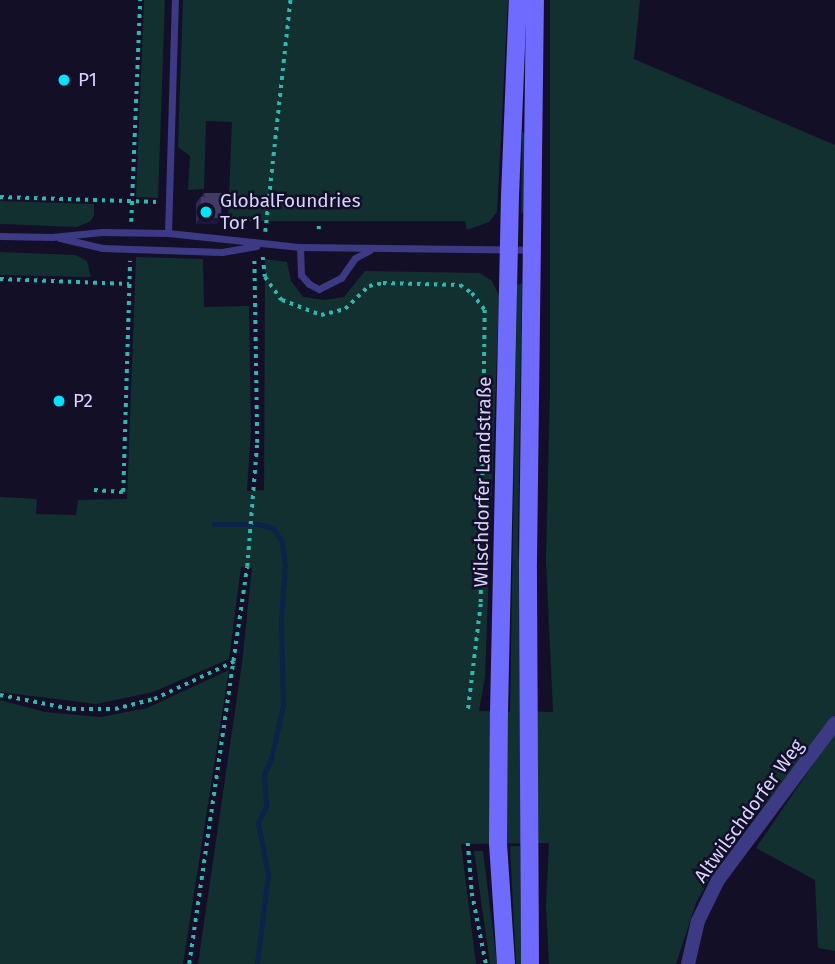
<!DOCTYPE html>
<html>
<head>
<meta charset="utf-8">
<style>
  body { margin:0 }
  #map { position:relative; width:835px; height:964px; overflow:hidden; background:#130f26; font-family:"Fira Sans",sans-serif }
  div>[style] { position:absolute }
  .green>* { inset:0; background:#12302f }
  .stream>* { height:5px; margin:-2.5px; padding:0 2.5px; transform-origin:2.5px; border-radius:2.5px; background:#0c2248 }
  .path>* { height:3.5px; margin-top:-1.75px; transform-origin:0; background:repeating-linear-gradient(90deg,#2fb8b0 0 3.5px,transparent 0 8.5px) }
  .service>* { height:7px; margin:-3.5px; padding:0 3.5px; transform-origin:3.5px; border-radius:3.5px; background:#3d3a85 }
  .minor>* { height:14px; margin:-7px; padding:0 7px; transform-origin:7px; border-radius:7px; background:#3d3a85 }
  .secondary>* { height:18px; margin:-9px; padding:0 9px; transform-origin:9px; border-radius:9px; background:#6f6bff }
  .wall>* { inset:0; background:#312854 }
  .shaded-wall>* { inset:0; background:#1d163a }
  .building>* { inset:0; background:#433a66 }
  .dots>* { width:19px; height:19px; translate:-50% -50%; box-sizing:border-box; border:4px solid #130f26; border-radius:50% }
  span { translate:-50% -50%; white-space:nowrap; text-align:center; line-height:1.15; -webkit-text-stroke:5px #130f26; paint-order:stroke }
  .poi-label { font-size:19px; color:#d9d4ff }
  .left { translate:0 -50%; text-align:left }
  .street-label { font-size:19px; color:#d9d4ff }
</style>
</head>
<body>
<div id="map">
  <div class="green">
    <i style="clip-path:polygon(144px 0,165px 0,158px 198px,136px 197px)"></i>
    <i style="clip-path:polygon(183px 0,508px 0,497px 212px,489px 222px,467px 230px,465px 221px,228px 221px,232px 122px,206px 121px,204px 189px,188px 190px,190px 156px,178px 147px)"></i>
    <i style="clip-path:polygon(550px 0,640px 0,634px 59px,835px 145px,835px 714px,814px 747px,724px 852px,696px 903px,676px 964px,549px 964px,546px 905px,549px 843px,461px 844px,476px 964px,198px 964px,242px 663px,252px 568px,241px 567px,229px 659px,153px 692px,96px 704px,0 692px,0 497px,37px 499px,36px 514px,76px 515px,78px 500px,127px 499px,136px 257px,203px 259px,204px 307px,249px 306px,251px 430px,247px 491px,264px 490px,265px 259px,287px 262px,291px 281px,303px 297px,325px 300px,344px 297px,365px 271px,480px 273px,492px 281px,499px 296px,485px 677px,479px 711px,510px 712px,517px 285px,522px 283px,518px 535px,521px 711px,553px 712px,546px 561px,550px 390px)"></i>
    <i style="clip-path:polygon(522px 132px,525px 134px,524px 211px,521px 214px)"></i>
    <i style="clip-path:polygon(0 201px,94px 204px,94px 215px,91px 221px,77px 227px,0 224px)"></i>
    <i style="clip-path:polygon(0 252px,76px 255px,87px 261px,91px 277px,0 275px)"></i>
    <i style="clip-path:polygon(229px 670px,183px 964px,0 964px,0 700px,45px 712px,101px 717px,147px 708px)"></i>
    <i style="clip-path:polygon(835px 732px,835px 951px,818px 948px,815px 880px,756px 848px)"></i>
    <i style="clip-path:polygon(510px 846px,520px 846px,521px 964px,516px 964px)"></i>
    <i style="clip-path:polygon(474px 851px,483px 851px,497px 964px,490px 964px)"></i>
  </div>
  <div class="stream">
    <i style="left:214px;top:524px;width:44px"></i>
    <i style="left:258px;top:524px;width:16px;rotate:15deg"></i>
    <i style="left:273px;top:528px;width:17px;rotate:57deg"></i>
    <i style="left:282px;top:542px;width:23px;rotate:83deg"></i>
    <i style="left:285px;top:565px;width:54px;rotate:94.2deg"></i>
    <i style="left:281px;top:619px;width:86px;rotate:88.7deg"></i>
    <i style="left:283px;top:705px;width:55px;rotate:102.5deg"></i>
    <i style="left:271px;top:759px;width:17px;rotate:115deg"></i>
    <i style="left:264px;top:774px;width:32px;rotate:86deg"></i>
    <i style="left:266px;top:806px;width:19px;rotate:115deg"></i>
    <i style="left:258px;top:823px;width:52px;rotate:78.9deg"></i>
    <i style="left:268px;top:874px;width:91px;rotate:97deg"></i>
  </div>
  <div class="path">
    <i style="left:0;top:197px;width:159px;rotate:1.8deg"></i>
    <i style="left:131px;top:222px;width:222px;rotate:-87.7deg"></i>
    <i style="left:319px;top:226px;width:5px;rotate:90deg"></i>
    <i style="left:265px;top:232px;width:233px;rotate:-83.8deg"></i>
    <i style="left:263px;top:257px;width:20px;rotate:84deg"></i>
    <i style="left:265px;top:277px;width:29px;rotate:54deg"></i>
    <i style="left:282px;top:300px;width:42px;rotate:21deg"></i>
    <i style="left:321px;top:315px;width:25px;rotate:-14deg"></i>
    <i style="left:345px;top:309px;width:33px;rotate:-44deg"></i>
    <i style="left:369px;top:286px;width:14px;rotate:-12deg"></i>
    <i style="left:383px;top:283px;width:77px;rotate:1.5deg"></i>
    <i style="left:460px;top:285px;width:14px;rotate:34deg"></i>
    <i style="left:472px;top:293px;width:21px;rotate:53deg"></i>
    <i style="left:485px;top:310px;width:294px;rotate:90.8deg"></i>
    <i style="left:481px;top:604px;width:109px;rotate:96.9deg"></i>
    <i style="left:0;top:279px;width:129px;rotate:2.2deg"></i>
    <i style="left:94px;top:490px;width:29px;rotate:4deg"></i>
    <i style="left:123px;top:492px;width:231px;rotate:-88.3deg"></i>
    <i style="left:0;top:695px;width:73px;rotate:11deg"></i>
    <i style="left:72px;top:709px;width:43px"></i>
    <i style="left:115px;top:709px;width:40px;rotate:-14.4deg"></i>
    <i style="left:154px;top:699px;width:89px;rotate:-25.1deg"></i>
    <i style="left:468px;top:843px;width:50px;rotate:85.4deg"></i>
    <i style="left:472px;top:893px;width:72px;rotate:78.8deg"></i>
    <i style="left:189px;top:964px;width:401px;rotate:-81.7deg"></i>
    <i style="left:247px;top:567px;width:124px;rotate:-85.4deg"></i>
    <i style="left:257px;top:443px;width:186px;rotate:-90.9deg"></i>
  </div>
  <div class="service">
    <i style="left:168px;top:233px;width:233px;rotate:-88.3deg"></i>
    <i style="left:0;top:236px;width:52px;rotate:1.1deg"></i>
    <i style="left:52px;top:237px;width:50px;rotate:-5.7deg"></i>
    <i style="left:102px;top:232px;width:66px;rotate:0.9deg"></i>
    <i style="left:168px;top:233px;width:133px;rotate:6.1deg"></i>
    <i style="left:300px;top:247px;width:230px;rotate:0.7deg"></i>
    <i style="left:60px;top:238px;width:43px;rotate:13.4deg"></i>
    <i style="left:102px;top:248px;width:120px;rotate:1.9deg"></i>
    <i style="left:222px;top:252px;width:35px;rotate:-10deg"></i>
    <i style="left:300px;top:247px;width:28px;rotate:88deg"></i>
    <i style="left:301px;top:275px;width:12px;rotate:48deg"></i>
    <i style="left:309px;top:284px;width:11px;rotate:27deg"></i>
    <i style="left:319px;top:289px;width:25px;rotate:-27deg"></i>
    <i style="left:341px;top:278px;width:24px;rotate:-55deg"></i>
    <i style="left:355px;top:258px;width:17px;rotate:-28deg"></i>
  </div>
  <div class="minor">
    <i style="left:688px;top:964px;width:44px;rotate:-76.9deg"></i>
    <i style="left:698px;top:921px;width:46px;rotate:-64deg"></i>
    <i style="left:718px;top:880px;width:196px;rotate:-53.3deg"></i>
  </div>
  <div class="secondary">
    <i style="left:506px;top:964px;width:121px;rotate:-93.8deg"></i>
    <i style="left:498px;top:843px;width:131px;rotate:-89.6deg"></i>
    <i style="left:499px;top:712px;width:516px;rotate:-88.78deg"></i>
    <i style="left:510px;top:196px;width:196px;rotate:-87.7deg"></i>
    <i style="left:530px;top:964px;width:403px;rotate:-90.3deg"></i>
    <i style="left:528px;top:561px;width:561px;rotate:-89.29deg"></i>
  </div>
  <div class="wall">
    <i style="clip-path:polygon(204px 193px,217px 224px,196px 224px,196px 203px)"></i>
  </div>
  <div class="shaded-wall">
    <i style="clip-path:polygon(200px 217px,221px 218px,217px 224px,196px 224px)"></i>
  </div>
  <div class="building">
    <i style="clip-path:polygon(204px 193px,222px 193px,221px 218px,200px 217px,201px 197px,205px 197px)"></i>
  </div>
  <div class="dots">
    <i style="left:64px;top:80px;background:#00e5ff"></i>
    <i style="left:206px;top:212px;background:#00e5ff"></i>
    <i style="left:59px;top:401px;background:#00e5ff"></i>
  </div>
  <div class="poi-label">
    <span class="left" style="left:78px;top:80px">P1</span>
    <span class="left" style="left:220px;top:212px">GlobalFoundries<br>Tor 1</span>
    <span class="left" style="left:73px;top:401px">P2</span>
  </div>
  <div class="street-label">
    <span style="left:483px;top:482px;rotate:-89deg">Wilschdorfer Landstraße</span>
    <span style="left:749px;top:811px;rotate:-54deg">Altwilschdorfer Weg</span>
  </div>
</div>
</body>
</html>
